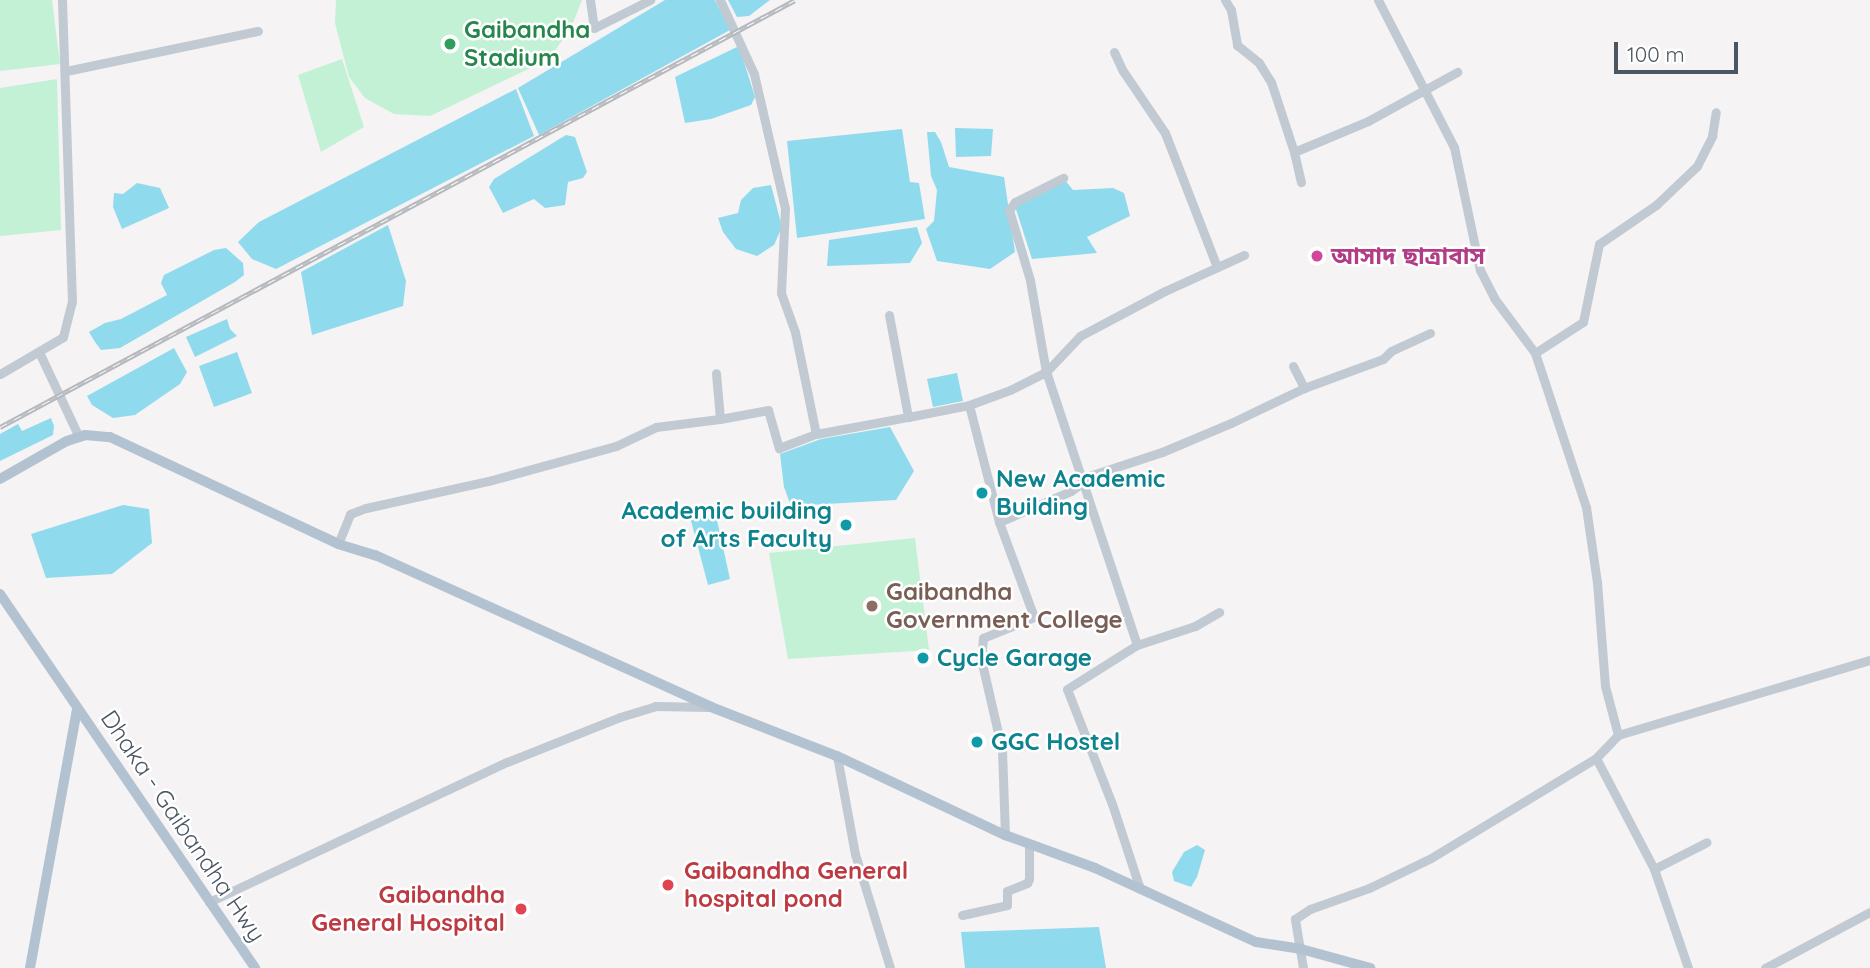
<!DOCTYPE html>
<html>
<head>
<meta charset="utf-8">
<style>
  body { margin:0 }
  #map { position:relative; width:1870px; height:968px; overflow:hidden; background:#f5f3f3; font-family:Quicksand,"Noto Sans Bengali",sans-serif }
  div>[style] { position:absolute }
  .green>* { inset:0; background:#c3f1d5 }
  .water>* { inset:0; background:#90daee }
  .minor>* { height:9px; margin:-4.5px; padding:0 4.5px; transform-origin:4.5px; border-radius:4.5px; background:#c1cad2 }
  .major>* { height:10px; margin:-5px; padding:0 5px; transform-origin:5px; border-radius:5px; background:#b3c2d1 }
  .rail>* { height:5px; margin-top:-2.5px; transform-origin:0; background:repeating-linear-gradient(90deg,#fff 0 8px,#b5b8bd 0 16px); box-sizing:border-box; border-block:2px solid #b5b8bd }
  .dots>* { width:19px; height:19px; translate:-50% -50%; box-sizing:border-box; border:4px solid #fff; border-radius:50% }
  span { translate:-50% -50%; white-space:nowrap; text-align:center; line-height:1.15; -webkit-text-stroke:5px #fff; paint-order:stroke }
  .leisure-label { font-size:24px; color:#27864d; font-weight:700 }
  .left { translate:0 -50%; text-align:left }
  .hotel-label { font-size:24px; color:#b23c85; font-weight:700 }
  .culture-label { font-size:24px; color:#0d838f; font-weight:700 }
  .right { translate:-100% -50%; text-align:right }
  .education-label { font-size:24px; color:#785e54; font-weight:700 }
  .street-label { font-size:24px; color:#4a5661 }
  .health-label { font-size:24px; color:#be3a42; font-weight:700 }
  .scale { position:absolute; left:1614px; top:42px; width:124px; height:32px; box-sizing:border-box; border:4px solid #4a5661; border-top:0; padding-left:9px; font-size:21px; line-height:24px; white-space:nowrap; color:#4a5661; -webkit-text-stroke:5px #fff; paint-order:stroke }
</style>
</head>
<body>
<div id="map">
  <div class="green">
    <i style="clip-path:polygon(0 0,52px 0,60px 64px,0 71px)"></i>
    <i style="clip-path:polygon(336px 0,582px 0,571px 28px,549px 59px,430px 116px,394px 114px,365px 98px,349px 77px,335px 23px)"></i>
    <i style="clip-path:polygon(342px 59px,364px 127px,321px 152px,298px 75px)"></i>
    <i style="clip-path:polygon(57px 79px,61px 230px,0 236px,0 88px)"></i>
    <i style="clip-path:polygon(915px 538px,929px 650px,788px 659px,769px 553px)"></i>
  </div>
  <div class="water">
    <i style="clip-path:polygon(665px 0,715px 0,730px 30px,539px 135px,518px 88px)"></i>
    <i style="clip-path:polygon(728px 0,770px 0,749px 16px,737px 17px)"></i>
    <i style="clip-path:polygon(739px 46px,755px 97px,751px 105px,711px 119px,685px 123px,675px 77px)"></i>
    <i style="clip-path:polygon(516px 89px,534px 136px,276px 269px,252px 259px,238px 242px,259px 222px)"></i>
    <i style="clip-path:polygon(955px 128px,993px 129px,991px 156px,956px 157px)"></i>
    <i style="clip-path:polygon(902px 129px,910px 182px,919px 183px,925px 219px,797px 238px,787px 141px)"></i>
    <i style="clip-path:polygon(927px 132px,935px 132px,941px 142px,949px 167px,1004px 177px,1015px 252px,990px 269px,937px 261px,926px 229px,934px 221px,937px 190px,931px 176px)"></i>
    <i style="clip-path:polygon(566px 135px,575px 137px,587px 172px,583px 178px,568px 182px,565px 205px,545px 208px,534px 199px,503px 213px,489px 187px,494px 179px)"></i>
    <i style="clip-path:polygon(1064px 179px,1073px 190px,1113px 188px,1124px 193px,1130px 216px,1087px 237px,1097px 253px,1032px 259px,1014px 203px)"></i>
    <i style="clip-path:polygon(137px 183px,160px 188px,169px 208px,122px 229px,113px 207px,114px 193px,123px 194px)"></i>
    <i style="clip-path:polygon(771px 185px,782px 227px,774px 245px,757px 256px,736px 249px,723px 232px,718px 218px,738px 213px,741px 200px,753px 188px)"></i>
    <i style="clip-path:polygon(388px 225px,406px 281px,403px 306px,312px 335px,301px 272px)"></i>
    <i style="clip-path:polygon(917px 227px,922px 243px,910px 263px,827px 266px,829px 240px)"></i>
    <i style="clip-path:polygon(226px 248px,243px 263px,244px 275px,235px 282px,120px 348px,101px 350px,95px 342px,89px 332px,105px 323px,121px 319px,167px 295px,161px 283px,164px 275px,214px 250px)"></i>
    <i style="clip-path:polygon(227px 319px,230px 329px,237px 336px,195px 357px,186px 337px)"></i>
    <i style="clip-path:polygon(174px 348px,187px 372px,180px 384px,135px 415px,113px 418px,92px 405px,87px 396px)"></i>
    <i style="clip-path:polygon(237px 352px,252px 393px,214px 407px,199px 366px)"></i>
    <i style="clip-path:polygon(957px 373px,963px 401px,933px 407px,927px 379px)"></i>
    <i style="clip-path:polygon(51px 418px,54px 426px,53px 435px,0 461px,0 434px,18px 424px,22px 431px)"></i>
    <i style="clip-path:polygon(890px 427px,914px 471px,896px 500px,791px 506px,784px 487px,780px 454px,821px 439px)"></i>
    <i style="clip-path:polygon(123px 505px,149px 509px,152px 543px,112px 574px,46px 578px,31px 534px)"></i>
    <i style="clip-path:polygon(715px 511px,730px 579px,708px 585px,690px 517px)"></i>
    <i style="clip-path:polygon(1197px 845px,1205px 850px,1197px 877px,1191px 887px,1174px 881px,1172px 872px,1184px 852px)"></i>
    <i style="clip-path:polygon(1099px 927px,1106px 968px,965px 968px,961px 932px)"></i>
  </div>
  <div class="minor">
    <i style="left:590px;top:0;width:28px;rotate:82deg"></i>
    <i style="left:594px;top:28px;width:63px;rotate:-26.6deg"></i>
    <i style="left:720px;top:0;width:81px;rotate:65.3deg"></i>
    <i style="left:754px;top:74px;width:138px;rotate:77deg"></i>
    <i style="left:785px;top:208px;width:85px;rotate:92.7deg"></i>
    <i style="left:781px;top:293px;width:41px;rotate:70.3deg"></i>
    <i style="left:795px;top:332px;width:104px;rotate:78.4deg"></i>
    <i style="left:1225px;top:0;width:12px;rotate:59deg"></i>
    <i style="left:1231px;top:10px;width:36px;rotate:80deg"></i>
    <i style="left:1237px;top:45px;width:28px;rotate:39deg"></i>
    <i style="left:1259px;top:63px;width:22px;rotate:58deg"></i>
    <i style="left:1271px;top:82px;width:74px;rotate:71.8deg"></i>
    <i style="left:1294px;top:152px;width:31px;rotate:77deg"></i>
    <i style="left:1378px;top:0;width:165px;rotate:62.7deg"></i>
    <i style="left:1454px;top:147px;width:126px;rotate:78.1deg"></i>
    <i style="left:1480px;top:270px;width:31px;rotate:63deg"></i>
    <i style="left:1494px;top:298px;width:69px;rotate:53.3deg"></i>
    <i style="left:1535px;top:353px;width:162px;rotate:71.7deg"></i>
    <i style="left:1586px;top:507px;width:76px;rotate:81.7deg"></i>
    <i style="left:1597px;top:582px;width:104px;rotate:85.6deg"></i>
    <i style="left:1605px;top:686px;width:51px;rotate:75.1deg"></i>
    <i style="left:1114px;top:52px;width:21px;rotate:65deg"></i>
    <i style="left:1123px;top:71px;width:75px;rotate:55.9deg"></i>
    <i style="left:1165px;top:133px;width:144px;rotate:68.8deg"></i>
    <i style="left:66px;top:71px;width:196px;rotate:-11.8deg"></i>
    <i style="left:1294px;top:152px;width:80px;rotate:-22.7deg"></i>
    <i style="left:1368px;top:121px;width:102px;rotate:-28.8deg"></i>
    <i style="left:889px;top:315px;width:104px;rotate:79.4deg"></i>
    <i style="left:908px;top:417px;width:62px;rotate:-11.1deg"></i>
    <i style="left:969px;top:405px;width:44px;rotate:-20.1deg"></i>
    <i style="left:1010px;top:390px;width:40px;rotate:-26.6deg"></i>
    <i style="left:1046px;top:372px;width:93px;rotate:-99.9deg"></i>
    <i style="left:1030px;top:280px;width:73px;rotate:-106.7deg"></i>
    <i style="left:1009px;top:210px;width:10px;rotate:-53deg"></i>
    <i style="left:1015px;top:202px;width:54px;rotate:-26.6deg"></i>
    <i style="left:39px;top:352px;width:94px;rotate:64.8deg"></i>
    <i style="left:1535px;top:353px;width:57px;rotate:-32.9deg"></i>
    <i style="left:1583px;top:322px;width:80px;rotate:-78.4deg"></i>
    <i style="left:1599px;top:244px;width:69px;rotate:-34.4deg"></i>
    <i style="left:1656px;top:205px;width:57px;rotate:-43.6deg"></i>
    <i style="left:1697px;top:166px;width:34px;rotate:-63deg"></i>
    <i style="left:1712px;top:136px;width:24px;rotate:-81deg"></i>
    <i style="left:1293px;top:366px;width:25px;rotate:63deg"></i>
    <i style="left:0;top:374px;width:73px;rotate:-30.4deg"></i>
    <i style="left:63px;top:337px;width:36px;rotate:-76deg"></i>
    <i style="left:72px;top:302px;width:302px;rotate:-91.9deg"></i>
    <i style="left:969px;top:405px;width:121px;rotate:75.6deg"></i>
    <i style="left:999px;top:522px;width:101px;rotate:69.8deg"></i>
    <i style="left:1034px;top:617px;width:55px;rotate:157.6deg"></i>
    <i style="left:983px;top:638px;width:21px;rotate:95deg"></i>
    <i style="left:981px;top:659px;width:93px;rotate:77deg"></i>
    <i style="left:1002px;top:750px;width:85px;rotate:88deg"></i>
    <i style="left:720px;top:419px;width:49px;rotate:-10.6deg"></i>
    <i style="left:768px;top:410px;width:40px;rotate:74deg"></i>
    <i style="left:779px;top:448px;width:40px;rotate:-21deg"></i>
    <i style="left:816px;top:434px;width:94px;rotate:-10.5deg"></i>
    <i style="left:999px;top:522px;width:78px;rotate:-23.3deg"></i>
    <i style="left:1071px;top:491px;width:26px;rotate:-37deg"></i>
    <i style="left:1092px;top:475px;width:74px;rotate:-18.2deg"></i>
    <i style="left:1162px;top:452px;width:75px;rotate:-22.8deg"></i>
    <i style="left:1231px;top:423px;width:81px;rotate:-25.6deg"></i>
    <i style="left:1304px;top:388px;width:84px;rotate:-20.2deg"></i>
    <i style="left:1383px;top:359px;width:11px;rotate:-45deg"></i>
    <i style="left:1391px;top:351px;width:43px;rotate:-24.8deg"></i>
    <i style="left:338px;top:544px;width:32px;rotate:-68deg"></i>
    <i style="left:350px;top:514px;width:17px;rotate:-21deg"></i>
    <i style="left:366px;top:508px;width:129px;rotate:-12.5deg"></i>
    <i style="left:492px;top:480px;width:129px;rotate:-15.3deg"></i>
    <i style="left:616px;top:446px;width:44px;rotate:-25.4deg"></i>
    <i style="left:656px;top:427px;width:64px;rotate:-7.1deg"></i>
    <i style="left:720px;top:419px;width:46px;rotate:-95deg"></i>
    <i style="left:1137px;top:645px;width:288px;rotate:-108.4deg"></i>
    <i style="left:1046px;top:372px;width:50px;rotate:-46.6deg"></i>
    <i style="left:1080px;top:336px;width:96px;rotate:-27.9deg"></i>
    <i style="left:1165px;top:291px;width:87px;rotate:-24.5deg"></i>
    <i style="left:837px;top:756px;width:100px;rotate:79.6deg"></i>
    <i style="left:855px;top:854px;width:119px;rotate:72.9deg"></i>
    <i style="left:1596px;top:758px;width:125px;rotate:62.4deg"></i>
    <i style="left:1654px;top:869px;width:105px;rotate:71deg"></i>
    <i style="left:1654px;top:869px;width:59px;rotate:-27deg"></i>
    <i style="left:1140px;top:889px;width:89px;rotate:-108.2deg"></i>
    <i style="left:1112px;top:804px;width:123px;rotate:-111.4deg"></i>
    <i style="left:1067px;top:689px;width:83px;rotate:-32.2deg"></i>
    <i style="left:1137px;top:645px;width:61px;rotate:-18.1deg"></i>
    <i style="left:1195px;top:626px;width:28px;rotate:-30deg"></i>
    <i style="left:209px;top:902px;width:329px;rotate:-25.2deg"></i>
    <i style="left:507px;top:762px;width:122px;rotate:-21.7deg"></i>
    <i style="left:620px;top:717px;width:37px;rotate:-17deg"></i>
    <i style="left:655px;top:706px;width:54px;rotate:1.1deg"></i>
    <i style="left:962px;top:915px;width:46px;rotate:-12.5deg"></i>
    <i style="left:1007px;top:905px;width:14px;rotate:-90deg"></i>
    <i style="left:1007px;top:891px;width:22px;rotate:-22deg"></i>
    <i style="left:1027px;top:883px;width:4px;rotate:-63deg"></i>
    <i style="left:1029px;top:879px;width:35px;rotate:-90deg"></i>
    <i style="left:1303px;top:968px;width:50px;rotate:-99.3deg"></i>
    <i style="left:1295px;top:919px;width:18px;rotate:-34deg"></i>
    <i style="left:1310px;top:909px;width:63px;rotate:-19.6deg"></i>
    <i style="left:1369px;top:888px;width:69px;rotate:-25.8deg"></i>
    <i style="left:1431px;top:858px;width:193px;rotate:-31.2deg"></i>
    <i style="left:1596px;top:758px;width:32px;rotate:-46deg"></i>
    <i style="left:1618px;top:735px;width:263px;rotate:-16.6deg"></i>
    <i style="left:1765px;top:968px;width:119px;rotate:-28.1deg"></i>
  </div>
  <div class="major">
    <i style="left:0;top:479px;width:77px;rotate:-29.6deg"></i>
    <i style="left:67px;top:441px;width:19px;rotate:-18deg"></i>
    <i style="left:85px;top:435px;width:25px;rotate:5deg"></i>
    <i style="left:110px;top:437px;width:252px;rotate:25.1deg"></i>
    <i style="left:338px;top:544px;width:39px;rotate:17deg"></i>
    <i style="left:375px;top:555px;width:369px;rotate:24.3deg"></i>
    <i style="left:711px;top:707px;width:135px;rotate:21.3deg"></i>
    <i style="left:837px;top:756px;width:186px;rotate:25.2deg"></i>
    <i style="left:1005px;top:835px;width:96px;rotate:20.1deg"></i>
    <i style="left:1095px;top:868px;width:177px;rotate:24.7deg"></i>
    <i style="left:1256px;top:942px;width:46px;rotate:8.8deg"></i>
    <i style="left:1301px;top:949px;width:72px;rotate:15.4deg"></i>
    <i style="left:0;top:594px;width:453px;rotate:55.7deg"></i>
    <i style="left:30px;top:968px;width:263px;rotate:-79.7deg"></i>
  </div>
  <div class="rail">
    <i style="left:0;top:427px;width:902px;rotate:-28.24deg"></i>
  </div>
  <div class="dots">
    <i style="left:450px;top:44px;background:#2e9e5b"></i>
    <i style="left:1317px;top:256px;background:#d1479c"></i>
    <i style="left:982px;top:493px;background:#0f9aa8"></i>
    <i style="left:846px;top:525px;background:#0f9aa8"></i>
    <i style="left:872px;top:606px;background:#8d6e63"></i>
    <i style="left:923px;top:658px;background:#0f9aa8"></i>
    <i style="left:977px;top:742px;background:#0f9aa8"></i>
    <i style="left:668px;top:885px;background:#e0444e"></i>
    <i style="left:521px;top:909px;background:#e0444e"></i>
  </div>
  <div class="leisure-label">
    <span class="left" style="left:464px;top:44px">Gaibandha<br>Stadium</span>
  </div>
  <div class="hotel-label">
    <span class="left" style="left:1331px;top:256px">আসাদ ছাত্রাবাস</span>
  </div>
  <div class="culture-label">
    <span class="left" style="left:996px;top:493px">New Academic<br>Building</span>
    <span class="right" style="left:832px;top:525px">Academic building<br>of Arts Faculty</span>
    <span class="left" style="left:937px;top:658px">Cycle Garage</span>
    <span class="left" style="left:991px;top:742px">GGC Hostel</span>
  </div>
  <div class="education-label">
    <span class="left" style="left:886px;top:606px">Gaibandha<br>Government College</span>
  </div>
  <div class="street-label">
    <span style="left:183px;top:826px;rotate:56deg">Dhaka - Gaibandha Hwy</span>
  </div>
  <div class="health-label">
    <span class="left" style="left:684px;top:885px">Gaibandha General<br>hospital pond</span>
    <span class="right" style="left:505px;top:909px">Gaibandha<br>General Hospital</span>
  </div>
  <div class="scale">100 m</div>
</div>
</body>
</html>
